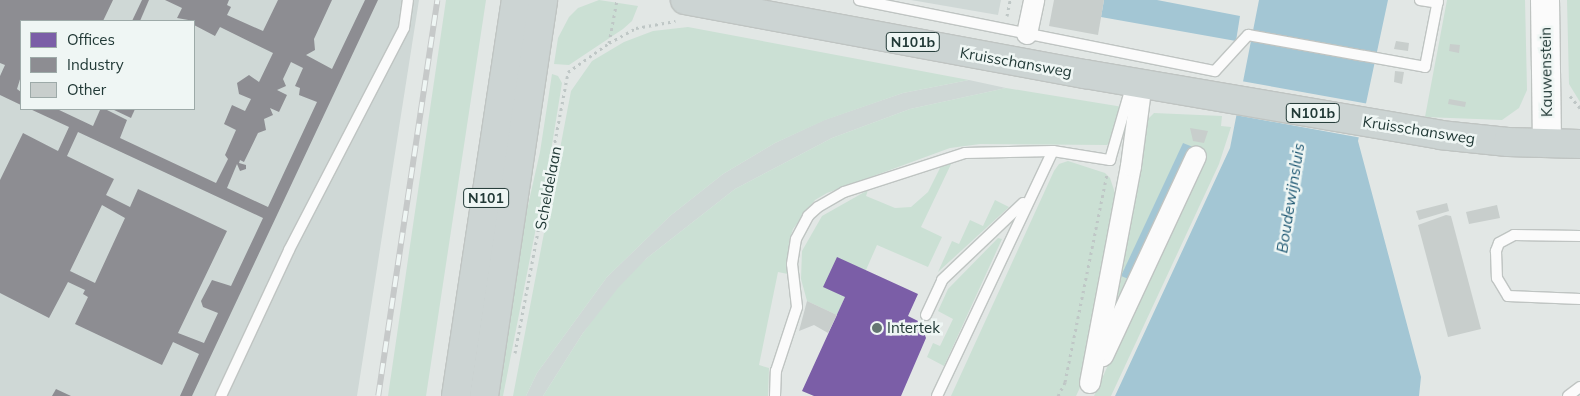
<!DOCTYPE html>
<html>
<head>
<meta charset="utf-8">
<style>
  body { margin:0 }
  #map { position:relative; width:1580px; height:396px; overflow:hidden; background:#e2e7e5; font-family:Mulish,sans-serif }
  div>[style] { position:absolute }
  .built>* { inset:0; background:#cfd8d6 }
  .green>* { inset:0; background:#cbe0d4 }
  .water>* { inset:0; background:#a3c6d4 }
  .pier>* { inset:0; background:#e2e7e5 }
  .offices>* { inset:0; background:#7b5ea7 }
  .industry>* { inset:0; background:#8d8d92 }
  .building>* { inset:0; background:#c8cecc }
  .path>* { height:3px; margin-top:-1.5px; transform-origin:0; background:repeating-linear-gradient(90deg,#bfc7c6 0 2.5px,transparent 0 6.5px) }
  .roads { filter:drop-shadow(1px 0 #bfc4c2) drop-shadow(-1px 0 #bfc4c2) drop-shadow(0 1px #bfc4c2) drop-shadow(0 -1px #bfc4c2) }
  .lane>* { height:10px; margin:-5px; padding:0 5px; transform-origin:5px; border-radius:5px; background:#fbfbfb }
  .street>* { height:20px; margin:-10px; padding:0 10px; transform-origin:10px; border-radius:10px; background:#fbfbfb }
  .secondary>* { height:28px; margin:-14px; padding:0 14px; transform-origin:14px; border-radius:14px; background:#fbfbfb }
  .primary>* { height:28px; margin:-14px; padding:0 14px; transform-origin:14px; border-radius:14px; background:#ccd4d3 }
  .rail>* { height:5.5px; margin-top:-2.75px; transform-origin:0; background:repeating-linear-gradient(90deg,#eff6f4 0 11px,#c6c9c9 0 22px); box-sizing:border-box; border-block:1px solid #c6c9c9 }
  .dots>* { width:14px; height:14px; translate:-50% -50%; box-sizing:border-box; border:2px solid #eff6f4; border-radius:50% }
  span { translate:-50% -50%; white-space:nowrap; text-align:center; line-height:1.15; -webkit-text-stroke:5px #eff6f4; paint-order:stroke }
  .shield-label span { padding:1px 4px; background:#eff6f4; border:1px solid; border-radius:4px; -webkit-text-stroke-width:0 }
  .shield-label { font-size:14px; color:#213936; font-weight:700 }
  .street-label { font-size:15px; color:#213936 }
  .poi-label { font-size:15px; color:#213936 }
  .left { translate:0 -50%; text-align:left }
  .water-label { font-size:16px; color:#1d5772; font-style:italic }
  .legend { position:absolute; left:20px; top:20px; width:175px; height:90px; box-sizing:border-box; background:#eff6f4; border:1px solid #9daaa8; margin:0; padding:6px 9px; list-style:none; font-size:15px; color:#213936 }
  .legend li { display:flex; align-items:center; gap:10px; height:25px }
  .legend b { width:25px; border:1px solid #9daaa8 }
</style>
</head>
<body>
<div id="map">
  <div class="built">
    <i style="clip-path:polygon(evenodd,0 0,419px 0,357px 396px,0 396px,0 0,21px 21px,194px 21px,194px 109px,21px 109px,21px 21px)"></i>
    <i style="clip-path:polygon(911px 0,1001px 0,998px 15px)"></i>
    <i style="clip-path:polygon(969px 80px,1006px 88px,910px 109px,832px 138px,735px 189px,647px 258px,583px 333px,543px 396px,526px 396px,537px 373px,607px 277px,670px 216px,723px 174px,775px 143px,824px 120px,903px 93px)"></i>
  </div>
  <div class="green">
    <i style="clip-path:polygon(446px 0,486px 0,426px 396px,388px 396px)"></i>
    <i style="clip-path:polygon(599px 0,638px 6px,632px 21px,623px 29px,569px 65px,554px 64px,558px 38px,569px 17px,578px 8px)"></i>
    <i style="clip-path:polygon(1447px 0,1525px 0,1527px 90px,1519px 108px,1502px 120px,1425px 117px)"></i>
    <i style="clip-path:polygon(1567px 0,1580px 0,1580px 102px,1569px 84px)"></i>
    <i style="clip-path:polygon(688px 27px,969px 80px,903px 93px,825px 120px,775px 143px,723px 174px,670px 216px,607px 277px,537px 373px,526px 396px,513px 396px,571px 91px,592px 61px,624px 42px,653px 31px)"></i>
    <i style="clip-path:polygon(552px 74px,558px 76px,562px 83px,551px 151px,503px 396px,497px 396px,522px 232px,540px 152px)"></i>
    <i style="clip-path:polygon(1006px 88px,1123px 107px,1127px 124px,1123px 134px,1107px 145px,980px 144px,950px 148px,827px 193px,815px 200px,793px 229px,789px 242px,788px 274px,778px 272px,759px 365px,769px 368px,768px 396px,543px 396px,583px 333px,618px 288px,647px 258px,735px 189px,832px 138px,910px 109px)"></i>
    <i style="clip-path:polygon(1154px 113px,1222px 116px,1221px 126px,1231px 127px,1219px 164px,1111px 396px,1094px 396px,1205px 153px,1183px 144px,1122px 276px,1131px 280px,1114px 315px,1111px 313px,1145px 122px)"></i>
    <i style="clip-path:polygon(953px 160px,921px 227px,942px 237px,928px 267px,877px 245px,866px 270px,845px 297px,837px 315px,807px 301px,801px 279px,802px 251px,822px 216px,868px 190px,866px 196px,883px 203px,895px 208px,911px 207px,928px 192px,942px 164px)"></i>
    <i style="clip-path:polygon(1068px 161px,1105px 173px,1110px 178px,1115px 193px,1084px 379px,1076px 396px,951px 396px,1054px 171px,1059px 164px)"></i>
    <i style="clip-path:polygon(995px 200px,1009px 207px,938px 272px,952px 241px,959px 244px,970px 220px,983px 226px)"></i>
    <i style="clip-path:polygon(998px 238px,1002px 239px,944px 366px,927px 357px,933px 343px,940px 346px,953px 319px,938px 311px,948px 289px)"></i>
  </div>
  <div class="water">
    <i style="clip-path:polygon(1104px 0,1157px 0,1240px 16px,1236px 41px,1101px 17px)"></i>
    <i style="clip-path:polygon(1259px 0,1388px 0,1358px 141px,1421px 377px,1419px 396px,1115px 396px,1230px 148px)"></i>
    <i style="clip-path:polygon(1183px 143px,1193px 147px,1131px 280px,1121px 276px)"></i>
  </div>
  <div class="pier">
    <i style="clip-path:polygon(1241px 81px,1369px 104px,1362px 138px,1235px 115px)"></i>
  </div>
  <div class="offices">
    <i style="clip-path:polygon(837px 257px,918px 294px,908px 316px,920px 322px,926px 338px,901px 396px,814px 396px,802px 391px,845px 297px,823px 287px)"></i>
  </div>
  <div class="industry">
    <i style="clip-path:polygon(0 0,113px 0,103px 21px,21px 21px,21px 76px,17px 89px,21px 92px,21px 105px,0 95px,0 76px,5px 65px,0 63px)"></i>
    <i style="clip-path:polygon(142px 0,149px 0,140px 21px,132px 21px)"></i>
    <i style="clip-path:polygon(evenodd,165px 0,229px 0,227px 5px,231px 7px,227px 15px,263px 31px,278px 0,332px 0,314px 39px,315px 50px,306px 55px,332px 69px,365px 0,378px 0,192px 396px,180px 396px,199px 354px,173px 342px,162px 365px,75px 324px,88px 297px,83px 294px,85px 290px,68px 282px,49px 318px,0 293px,0 180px,23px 133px,58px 151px,69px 127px,30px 109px,57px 109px,93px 126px,100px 110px,105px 109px,127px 120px,120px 138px,216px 183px,228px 159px,225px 155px,236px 130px,224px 124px,232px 105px,245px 111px,251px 99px,239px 94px,237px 83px,249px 75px,259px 82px,273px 53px,220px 27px,215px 36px,194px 25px,194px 21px,177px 18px,182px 8px,165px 0,291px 62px,303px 68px,295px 86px,300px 88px,299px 95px,317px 102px,268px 207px,227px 188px,237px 164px,240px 171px,246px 169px,246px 165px,239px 163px,240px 160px,244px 162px,258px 133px,266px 130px,264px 119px,273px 115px,270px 108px,279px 112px,287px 95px,277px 90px,286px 86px,283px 79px,291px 62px,165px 0,78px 132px,263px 218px,231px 286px,212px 280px,201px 301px,203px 307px,218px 313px,204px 343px,178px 333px,227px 231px,138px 189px,130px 207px,106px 195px,114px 179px,67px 156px,78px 132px,165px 0,102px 205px,125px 218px,95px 283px,70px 271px,102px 205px)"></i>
    <i style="clip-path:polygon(112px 109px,135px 109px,131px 118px)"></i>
    <i style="clip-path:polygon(56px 389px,71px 396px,52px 396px)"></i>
  </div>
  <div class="building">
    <i style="clip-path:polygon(1054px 0,1104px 0,1098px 35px,1049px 26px)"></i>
    <i style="clip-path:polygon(1396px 41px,1409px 43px,1408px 51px,1394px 49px)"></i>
    <i style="clip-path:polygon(1450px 44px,1460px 45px,1459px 53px,1449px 51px)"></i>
    <i style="clip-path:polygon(1395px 71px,1404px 72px,1402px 84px,1394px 82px)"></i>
    <i style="clip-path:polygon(1449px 99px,1466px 102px,1465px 107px,1448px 104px)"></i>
    <i style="clip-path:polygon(1190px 128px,1208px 131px,1204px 143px,1193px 141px)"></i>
    <i style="clip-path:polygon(1447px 203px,1449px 211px,1419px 220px,1416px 211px)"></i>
    <i style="clip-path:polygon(1497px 205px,1500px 218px,1469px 224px,1466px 212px)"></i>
    <i style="clip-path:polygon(1446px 215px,1451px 216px,1481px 329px,1448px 337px,1418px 225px)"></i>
    <i style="clip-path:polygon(807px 301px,837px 315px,828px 333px,814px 325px,799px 331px)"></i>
  </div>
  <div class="path">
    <i style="left:1007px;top:16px;width:16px;rotate:-79deg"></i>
    <i style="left:609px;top:43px;width:31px;rotate:-29deg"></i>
    <i style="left:636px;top:28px;width:40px;rotate:-10deg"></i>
    <i style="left:1570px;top:96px;width:16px;rotate:50deg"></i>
    <i style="left:515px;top:353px;width:286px;rotate:-79.3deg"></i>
    <i style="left:568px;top:72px;width:50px;rotate:-35.3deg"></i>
    <i style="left:609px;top:43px;width:44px;rotate:-79.5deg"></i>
    <i style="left:1058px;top:396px;width:16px;rotate:-63deg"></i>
    <i style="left:1065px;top:382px;width:213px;rotate:-78.6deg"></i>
  </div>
  <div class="roads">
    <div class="lane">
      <i style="left:859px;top:0;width:363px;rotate:11.3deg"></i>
      <i style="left:1215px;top:71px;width:49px;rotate:-47.5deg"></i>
      <i style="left:1248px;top:35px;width:180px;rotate:10.2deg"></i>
      <i style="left:1425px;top:67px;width:68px;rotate:-79deg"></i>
      <i style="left:1420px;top:0;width:18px;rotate:9deg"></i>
      <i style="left:1580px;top:236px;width:66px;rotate:-179.1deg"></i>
      <i style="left:1514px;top:235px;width:17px;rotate:152deg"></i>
      <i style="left:1499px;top:243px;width:9px;rotate:111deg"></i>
      <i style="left:1496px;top:251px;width:27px;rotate:88deg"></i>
      <i style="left:1497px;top:278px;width:21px;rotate:59deg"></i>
      <i style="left:1508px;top:296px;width:72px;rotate:2.4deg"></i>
      <i style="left:926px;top:315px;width:38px;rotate:-65deg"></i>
      <i style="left:942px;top:280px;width:112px;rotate:-43.5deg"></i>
      <i style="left:221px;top:396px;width:161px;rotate:-65deg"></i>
      <i style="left:289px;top:250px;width:250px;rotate:-62.6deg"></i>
      <i style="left:404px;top:28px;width:28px;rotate:-82deg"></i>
      <i style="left:775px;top:396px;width:25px;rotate:-88deg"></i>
      <i style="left:776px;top:371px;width:67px;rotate:-71.8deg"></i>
      <i style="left:797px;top:307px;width:43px;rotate:-96.6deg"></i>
      <i style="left:792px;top:264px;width:25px;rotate:-81deg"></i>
      <i style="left:796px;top:239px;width:26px;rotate:-62deg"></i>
      <i style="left:808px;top:216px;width:13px;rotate:-42deg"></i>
      <i style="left:818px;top:207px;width:30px;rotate:-30deg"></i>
      <i style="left:844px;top:192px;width:127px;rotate:-17.9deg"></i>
      <i style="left:965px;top:153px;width:88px;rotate:-1.3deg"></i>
      <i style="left:1053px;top:151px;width:58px;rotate:9deg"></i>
      <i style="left:1110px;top:160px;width:79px;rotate:-73.9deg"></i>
      <i style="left:937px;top:396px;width:271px;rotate:-64.7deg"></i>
      <i style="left:1568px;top:396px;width:15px;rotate:-37deg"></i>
    </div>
    <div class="street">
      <i style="left:1027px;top:34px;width:35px;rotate:-78deg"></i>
      <i style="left:1103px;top:356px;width:220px;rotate:-65deg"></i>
      <i style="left:1090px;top:383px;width:221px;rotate:-79.3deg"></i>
      <i style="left:1131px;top:166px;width:85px;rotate:-82.5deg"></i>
    </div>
    <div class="secondary">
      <i style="left:1545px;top:0;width:143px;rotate:89.2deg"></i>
    </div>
    <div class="primary">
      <i style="left:685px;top:0;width:407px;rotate:10.5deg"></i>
      <i style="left:1085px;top:74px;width:360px;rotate:9.7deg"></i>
      <i style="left:1440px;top:135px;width:68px;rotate:5.9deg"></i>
      <i style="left:1508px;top:142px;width:72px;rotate:1.6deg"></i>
      <i style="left:456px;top:396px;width:401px;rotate:-81.4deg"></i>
      <i style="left:484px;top:396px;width:400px;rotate:-81.5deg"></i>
    </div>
  </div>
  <div class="rail">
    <i style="left:378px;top:396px;width:400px;rotate:-81.5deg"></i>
  </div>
  <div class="dots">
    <i style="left:877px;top:328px;background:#657673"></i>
  </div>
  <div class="shield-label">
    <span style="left:913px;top:42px">N101b</span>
    <span style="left:1313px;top:113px">N101b</span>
    <span style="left:486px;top:198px">N101</span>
  </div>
  <div class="street-label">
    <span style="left:1016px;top:62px;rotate:10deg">Kruisschansweg</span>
    <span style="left:1546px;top:72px;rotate:-91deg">Kauwenstein</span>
    <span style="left:1419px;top:130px;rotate:9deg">Kruisschansweg</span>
    <span style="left:548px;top:188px;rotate:-79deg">Scheldelaan</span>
  </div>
  <div class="poi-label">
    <span class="left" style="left:887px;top:328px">Intertek</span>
  </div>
  <div class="water-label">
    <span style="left:1290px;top:198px;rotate:-81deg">Boudewijnsluis</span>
  </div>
  <ul class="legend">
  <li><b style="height:14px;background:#7b5ea7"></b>Offices</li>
  <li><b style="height:14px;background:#8d8d92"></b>Industry</li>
  <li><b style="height:14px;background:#c8cecc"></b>Other</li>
  </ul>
</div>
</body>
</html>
